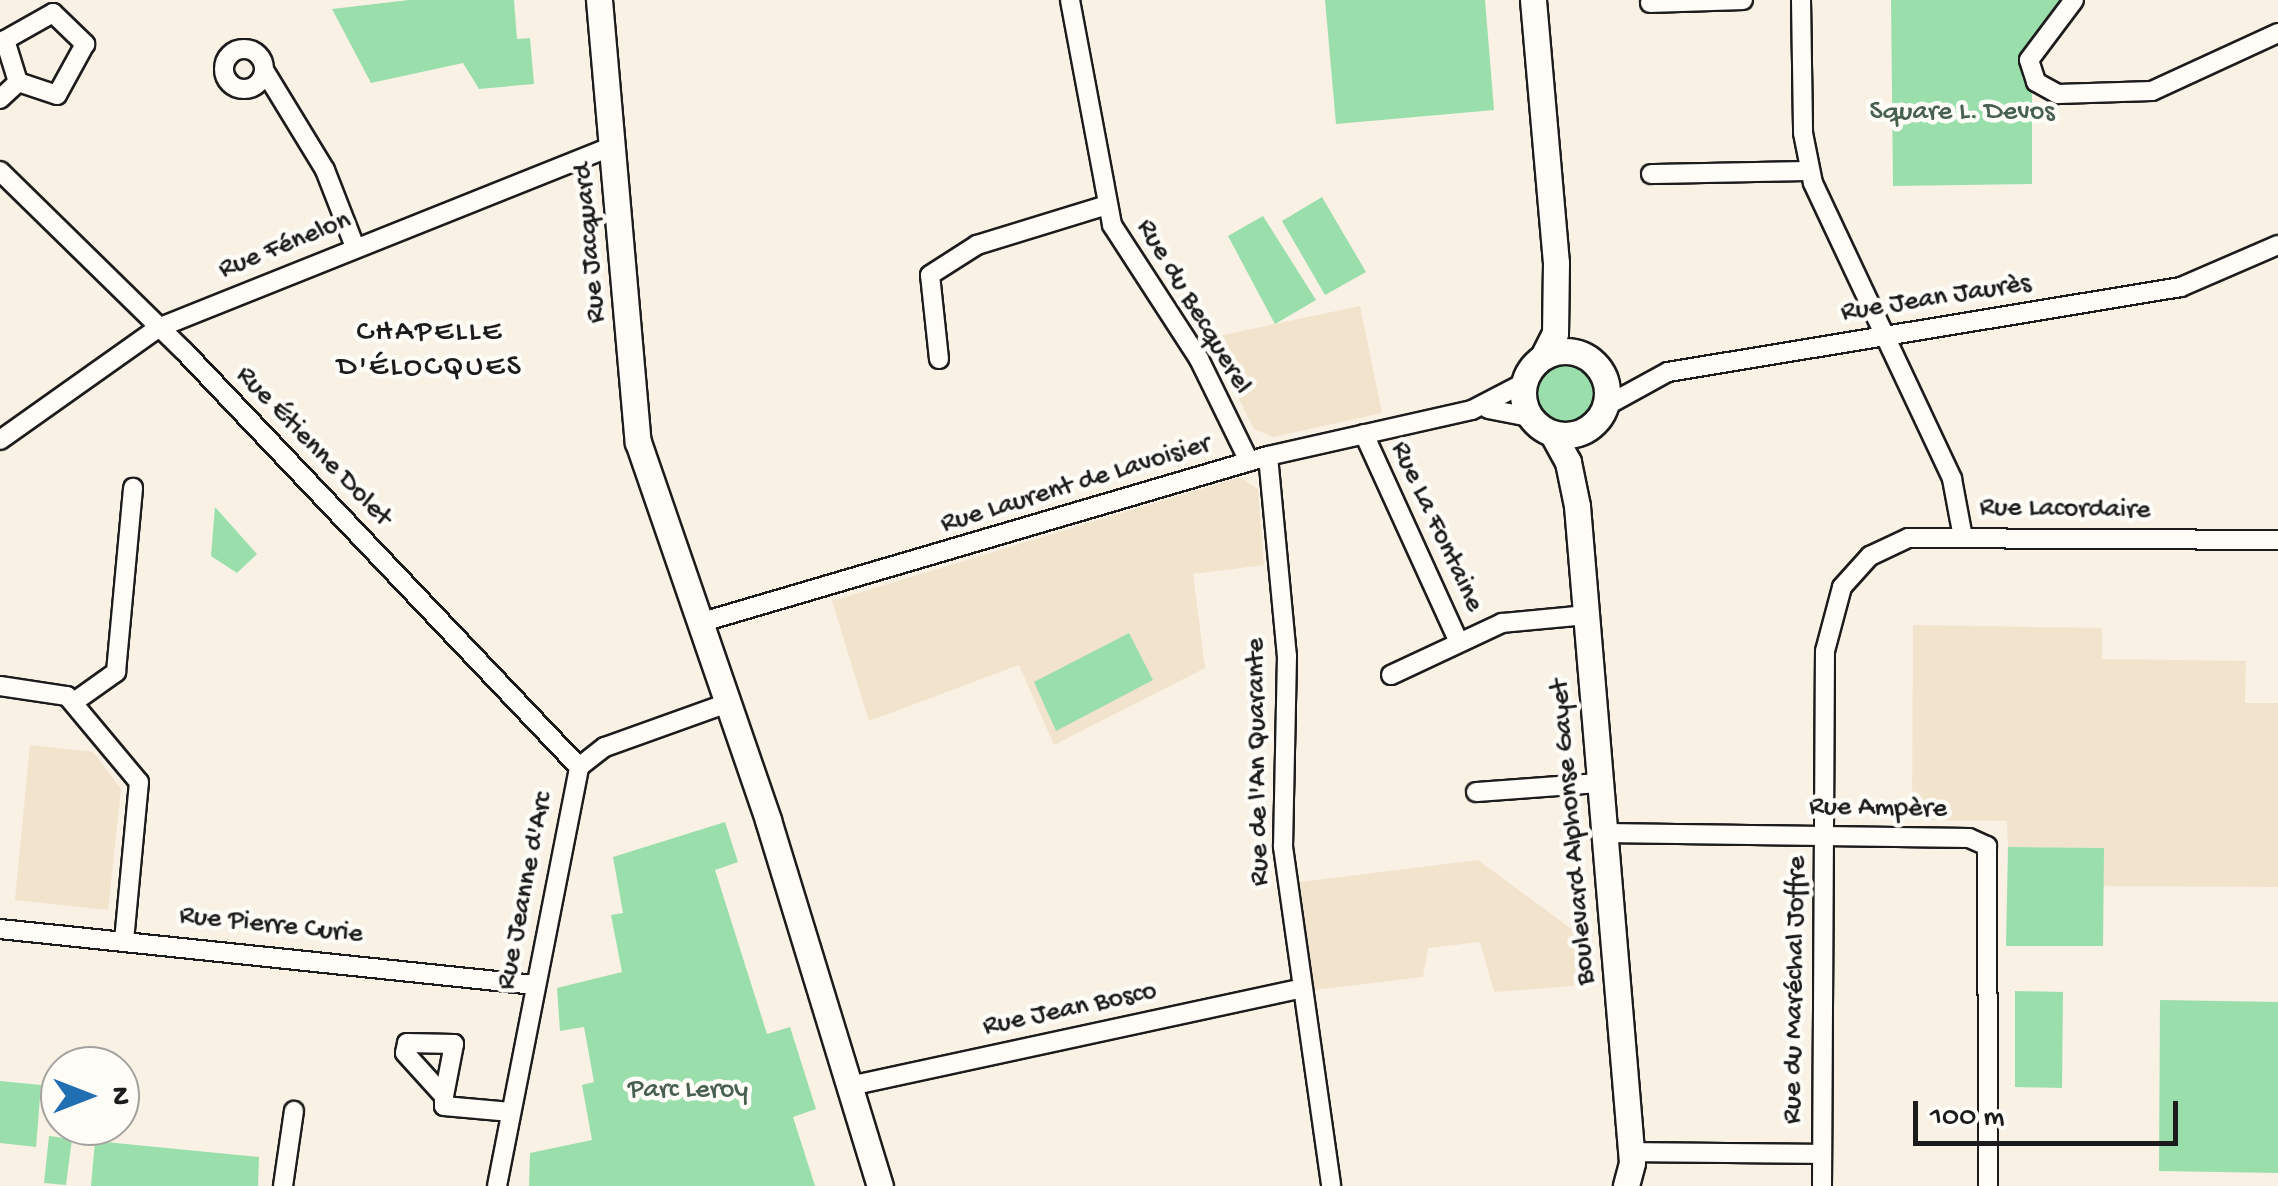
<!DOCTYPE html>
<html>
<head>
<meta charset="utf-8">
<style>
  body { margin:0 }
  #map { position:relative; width:2278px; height:1186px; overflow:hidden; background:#f8f1e4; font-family:"Gochi Hand",sans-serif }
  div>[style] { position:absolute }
  .built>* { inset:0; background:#f2e3cd }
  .green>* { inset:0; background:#9adfab }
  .round { border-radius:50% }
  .roads { filter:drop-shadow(2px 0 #1c1c1c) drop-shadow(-2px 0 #1c1c1c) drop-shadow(0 2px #1c1c1c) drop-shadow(0 -2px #1c1c1c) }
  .street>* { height:18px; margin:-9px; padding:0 9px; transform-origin:9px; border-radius:9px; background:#fdfcf7 }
  .street>.ring { margin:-9px; padding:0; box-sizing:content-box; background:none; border:18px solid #fdfcf7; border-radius:50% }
  .secondary>* { height:25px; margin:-12.5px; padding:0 12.5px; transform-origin:12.5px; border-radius:12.5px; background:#fdfcf7 }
  .secondary>.ring { margin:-12.5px; padding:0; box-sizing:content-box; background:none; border:25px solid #fdfcf7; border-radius:50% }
  span { translate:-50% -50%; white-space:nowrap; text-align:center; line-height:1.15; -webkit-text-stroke:9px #fdfcf7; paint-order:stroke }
  .park-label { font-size:28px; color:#48604e }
  .street-label { font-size:28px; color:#1c1c1c }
  .neighbourhood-label { font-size:30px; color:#1c1c1c; letter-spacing:2.5px }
  .north { position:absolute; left:40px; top:1046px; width:100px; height:100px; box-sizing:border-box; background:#fdfcf7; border:2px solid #a3a29f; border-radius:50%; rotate:90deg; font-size:28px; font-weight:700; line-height:40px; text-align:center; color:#1c1c1c }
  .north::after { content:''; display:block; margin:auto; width:35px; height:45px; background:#1f6fb2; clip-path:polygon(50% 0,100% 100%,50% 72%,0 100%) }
  .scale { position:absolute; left:1913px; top:1101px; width:265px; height:45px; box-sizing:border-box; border:5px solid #1c1c1c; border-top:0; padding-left:12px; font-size:30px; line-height:35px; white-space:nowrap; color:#1c1c1c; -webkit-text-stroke:8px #fdfcf7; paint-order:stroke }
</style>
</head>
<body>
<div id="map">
  <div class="built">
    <i style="clip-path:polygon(1360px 306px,1382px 413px,1273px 437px,1254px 429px,1209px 338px)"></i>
    <i style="clip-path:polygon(1240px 477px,1258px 489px,1264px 565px,1193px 574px,1205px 668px,1054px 745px,1019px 665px,869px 721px,832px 601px)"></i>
    <i style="clip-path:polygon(1913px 625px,2102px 628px,2102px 659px,2246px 661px,2245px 703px,2278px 703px,2278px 887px,2103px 886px,2103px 848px,2008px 847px,2007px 821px,1912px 820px)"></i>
    <i style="clip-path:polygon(30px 745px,93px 752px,121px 789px,108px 910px,15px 900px)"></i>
    <i style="clip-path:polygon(1478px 860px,1570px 928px,1592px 929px,1597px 984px,1494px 992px,1480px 942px,1428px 948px,1423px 977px,1314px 990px,1300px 882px)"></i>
  </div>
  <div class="green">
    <i style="clip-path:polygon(409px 0,514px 0,517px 39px,530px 38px,534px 84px,479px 89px,463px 63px,371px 83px,332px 9px)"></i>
    <i style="clip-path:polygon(1325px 0,1485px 0,1494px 110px,1336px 124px)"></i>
    <i style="clip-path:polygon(1891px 0,2063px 0,2022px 53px,2022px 78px,2032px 94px,2032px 184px,1893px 186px)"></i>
    <i style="clip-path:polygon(1322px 197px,1366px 272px,1325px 295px,1282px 221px)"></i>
    <i style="clip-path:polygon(1263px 216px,1316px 300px,1275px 324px,1228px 236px)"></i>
    <i class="round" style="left:1534px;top:363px;width:64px;height:64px"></i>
    <i style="clip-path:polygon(215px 507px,257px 554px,237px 573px,211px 556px)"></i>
    <i style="clip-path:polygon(1129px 633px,1153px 680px,1056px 731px,1034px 682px)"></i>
    <i style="clip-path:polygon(725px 822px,738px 862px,715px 870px,767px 1034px,790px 1027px,816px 1109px,793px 1117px,815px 1186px,529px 1186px,530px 1153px,592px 1140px,582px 1085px,594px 1082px,584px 1027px,560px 1031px,557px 988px,622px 972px,611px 915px,623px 913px,613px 857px)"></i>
    <i style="clip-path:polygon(2008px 847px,2104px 848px,2103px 946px,2006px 946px)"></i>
    <i style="clip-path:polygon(2015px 991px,2063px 992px,2062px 1088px,2015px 1087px)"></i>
    <i style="clip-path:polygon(2160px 1000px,2278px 1002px,2278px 1173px,2159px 1171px)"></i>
    <i style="clip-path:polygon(0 1081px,41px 1085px,36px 1147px,0 1143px)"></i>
    <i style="clip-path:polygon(49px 1136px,72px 1139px,66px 1185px,44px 1183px)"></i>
    <i style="clip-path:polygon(95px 1141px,259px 1157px,258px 1186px,91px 1186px)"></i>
  </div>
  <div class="roads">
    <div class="street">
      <i style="left:1070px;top:0;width:229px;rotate:79.4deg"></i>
      <i style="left:1112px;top:225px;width:160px;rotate:57deg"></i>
      <i style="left:1199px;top:359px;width:114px;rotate:63.9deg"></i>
      <i style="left:1801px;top:0;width:133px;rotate:89.1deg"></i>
      <i style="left:1803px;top:133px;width:51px;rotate:78.7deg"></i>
      <i style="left:1813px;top:183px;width:327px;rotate:64.8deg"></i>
      <i style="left:1952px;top:479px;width:59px;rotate:79.3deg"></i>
      <i style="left:2074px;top:0;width:75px;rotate:126.9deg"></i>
      <i style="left:2029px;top:60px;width:23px;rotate:72deg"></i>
      <i style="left:2036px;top:82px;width:25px;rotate:29deg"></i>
      <i style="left:2058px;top:94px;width:94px;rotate:-1.8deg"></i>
      <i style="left:2152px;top:91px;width:139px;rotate:-24.7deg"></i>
      <i style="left:1650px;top:3px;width:93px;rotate:-1.8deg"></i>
      <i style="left:53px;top:13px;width:45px;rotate:44.1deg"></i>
      <i style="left:85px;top:44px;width:58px;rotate:118.8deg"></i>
      <i style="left:57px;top:95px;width:41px;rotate:-161.6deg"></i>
      <i style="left:18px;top:82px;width:44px;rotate:-107.2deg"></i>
      <i style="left:5px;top:40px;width:55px;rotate:-29.4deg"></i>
      <i class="ring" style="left:224px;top:49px;width:22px;height:22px"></i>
      <i style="left:264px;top:70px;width:117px;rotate:58.6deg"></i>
      <i style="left:325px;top:170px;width:83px;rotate:68.7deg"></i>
      <i style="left:0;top:99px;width:25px;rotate:-43deg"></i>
      <i style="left:0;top:171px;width:256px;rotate:44.4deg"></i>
      <i style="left:183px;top:350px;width:575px;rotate:46.48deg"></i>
      <i style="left:1651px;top:174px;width:159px;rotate:-1.1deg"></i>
      <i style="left:939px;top:359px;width:84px;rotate:-96.1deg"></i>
      <i style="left:930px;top:275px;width:56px;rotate:-32.6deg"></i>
      <i style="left:977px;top:245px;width:136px;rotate:-17.1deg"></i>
      <i style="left:1604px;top:407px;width:73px;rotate:-28.7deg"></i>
      <i style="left:1668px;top:372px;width:520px;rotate:-9.41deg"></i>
      <i style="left:2181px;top:287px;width:106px;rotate:-23.4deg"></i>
      <i style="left:1488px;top:409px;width:43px;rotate:10.8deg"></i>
      <i style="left:1364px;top:434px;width:229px;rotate:65.5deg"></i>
      <i style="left:0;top:440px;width:194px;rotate:-35.3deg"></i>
      <i style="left:158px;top:328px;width:490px;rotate:-21.8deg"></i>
      <i style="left:1268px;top:456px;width:201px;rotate:84.6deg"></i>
      <i style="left:1287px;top:656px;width:191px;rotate:91.2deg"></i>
      <i style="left:1283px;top:847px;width:342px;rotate:81.9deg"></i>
      <i style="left:699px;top:623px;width:593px;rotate:-16.36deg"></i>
      <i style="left:1268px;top:456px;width:209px;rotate:-12.7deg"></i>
      <i style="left:1472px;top:410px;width:59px;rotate:-27.4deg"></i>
      <i style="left:1391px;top:675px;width:123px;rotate:-25.1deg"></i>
      <i style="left:1502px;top:623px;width:84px;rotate:-5.4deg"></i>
      <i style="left:0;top:686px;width:68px;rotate:8.5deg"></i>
      <i style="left:67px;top:696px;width:112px;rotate:50.1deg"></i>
      <i style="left:139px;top:782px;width:160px;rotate:95.4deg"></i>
      <i style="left:74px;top:702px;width:52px;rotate:-35.5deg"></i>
      <i style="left:116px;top:672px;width:185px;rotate:-84.7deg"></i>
      <i style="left:1476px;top:792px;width:124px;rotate:-4.2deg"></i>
      <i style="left:1604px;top:833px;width:365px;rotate:0.8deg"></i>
      <i style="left:1969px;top:838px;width:20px;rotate:24deg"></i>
      <i style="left:1987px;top:846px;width:340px;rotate:89.8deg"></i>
      <i style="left:0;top:929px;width:538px;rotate:5.98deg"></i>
      <i style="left:850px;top:1086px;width:463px;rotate:-12.2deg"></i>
      <i style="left:444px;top:1096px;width:53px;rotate:-79.1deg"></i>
      <i style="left:454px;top:1044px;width:47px;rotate:-178.8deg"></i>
      <i style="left:407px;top:1043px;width:10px;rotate:101deg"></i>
      <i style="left:405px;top:1053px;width:58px;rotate:47.8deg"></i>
      <i style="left:444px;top:1096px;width:10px;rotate:90deg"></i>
      <i style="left:444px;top:1106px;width:67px;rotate:5.1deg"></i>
      <i style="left:1631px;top:1152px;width:191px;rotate:0.6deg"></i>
      <i style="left:283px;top:1186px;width:76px;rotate:-81.7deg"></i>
      <i style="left:497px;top:1186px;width:427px;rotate:-78.9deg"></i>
      <i style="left:579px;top:767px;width:33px;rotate:-38deg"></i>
      <i style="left:605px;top:747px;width:131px;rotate:-19.7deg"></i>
      <i style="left:1822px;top:1186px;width:535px;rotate:-89.68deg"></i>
      <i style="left:1825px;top:651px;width:66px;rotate:-75.1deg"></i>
      <i style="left:1842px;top:587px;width:42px;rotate:-47.9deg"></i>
      <i style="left:1870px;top:556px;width:42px;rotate:-25.3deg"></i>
      <i style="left:1908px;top:538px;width:370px;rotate:0.3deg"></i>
    </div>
    <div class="secondary">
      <i style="left:599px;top:0;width:444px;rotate:85deg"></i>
      <i style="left:638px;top:442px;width:400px;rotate:71deg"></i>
      <i style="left:768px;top:820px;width:383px;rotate:73deg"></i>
      <i style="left:1533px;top:0;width:264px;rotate:85deg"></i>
      <i style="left:1556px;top:263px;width:70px;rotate:90.8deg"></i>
      <i style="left:1555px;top:333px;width:27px;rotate:117deg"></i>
      <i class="ring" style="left:1523px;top:351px;width:59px;height:59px"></i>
      <i style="left:1552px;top:433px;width:33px;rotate:61deg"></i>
      <i style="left:1568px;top:462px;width:45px;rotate:78.4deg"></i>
      <i style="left:1577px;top:506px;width:659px;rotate:85.21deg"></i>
      <i style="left:1632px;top:1163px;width:24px;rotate:105deg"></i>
    </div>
  </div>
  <div class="park-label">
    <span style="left:1962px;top:113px">Square L. Devos</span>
    <span style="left:688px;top:1091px">Parc Leroy</span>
  </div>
  <div class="street-label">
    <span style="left:591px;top:243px;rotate:-95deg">Rue Jacquard</span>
    <span style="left:285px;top:246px;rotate:-22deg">Rue Fénelon</span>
    <span style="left:1936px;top:299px;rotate:-9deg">Rue Jean Jaurès</span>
    <span style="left:1193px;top:307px;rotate:59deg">Rue du Becquerel</span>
    <span style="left:313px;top:447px;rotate:46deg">Rue Étienne Dolet</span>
    <span style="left:1076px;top:485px;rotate:-17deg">Rue Laurent de Lavoisier</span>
    <span style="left:2065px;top:510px;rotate:1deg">Rue Lacordaire</span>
    <span style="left:1436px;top:527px;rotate:65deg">Rue La Fontaine</span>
    <span style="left:1259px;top:762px;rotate:-91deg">Rue de l'An Quarante</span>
    <span style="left:1878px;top:809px;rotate:1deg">Rue Ampère</span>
    <span style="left:1574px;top:832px;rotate:-95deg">Boulevard Alphonse Gayet</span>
    <span style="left:526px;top:891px;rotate:-79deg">Rue Jeanne d'Arc</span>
    <span style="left:271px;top:926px;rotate:6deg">Rue Pierre Curie</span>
    <span style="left:1796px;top:990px;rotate:-89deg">Rue du Maréchal Joffre</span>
    <span style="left:1070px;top:1010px;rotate:-12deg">Rue Jean Bosco</span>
  </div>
  <div class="neighbourhood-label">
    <span style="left:430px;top:351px">CHAPELLE<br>D'ÉLOCQUES</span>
  </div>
  <div class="north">N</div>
  <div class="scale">100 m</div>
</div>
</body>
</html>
